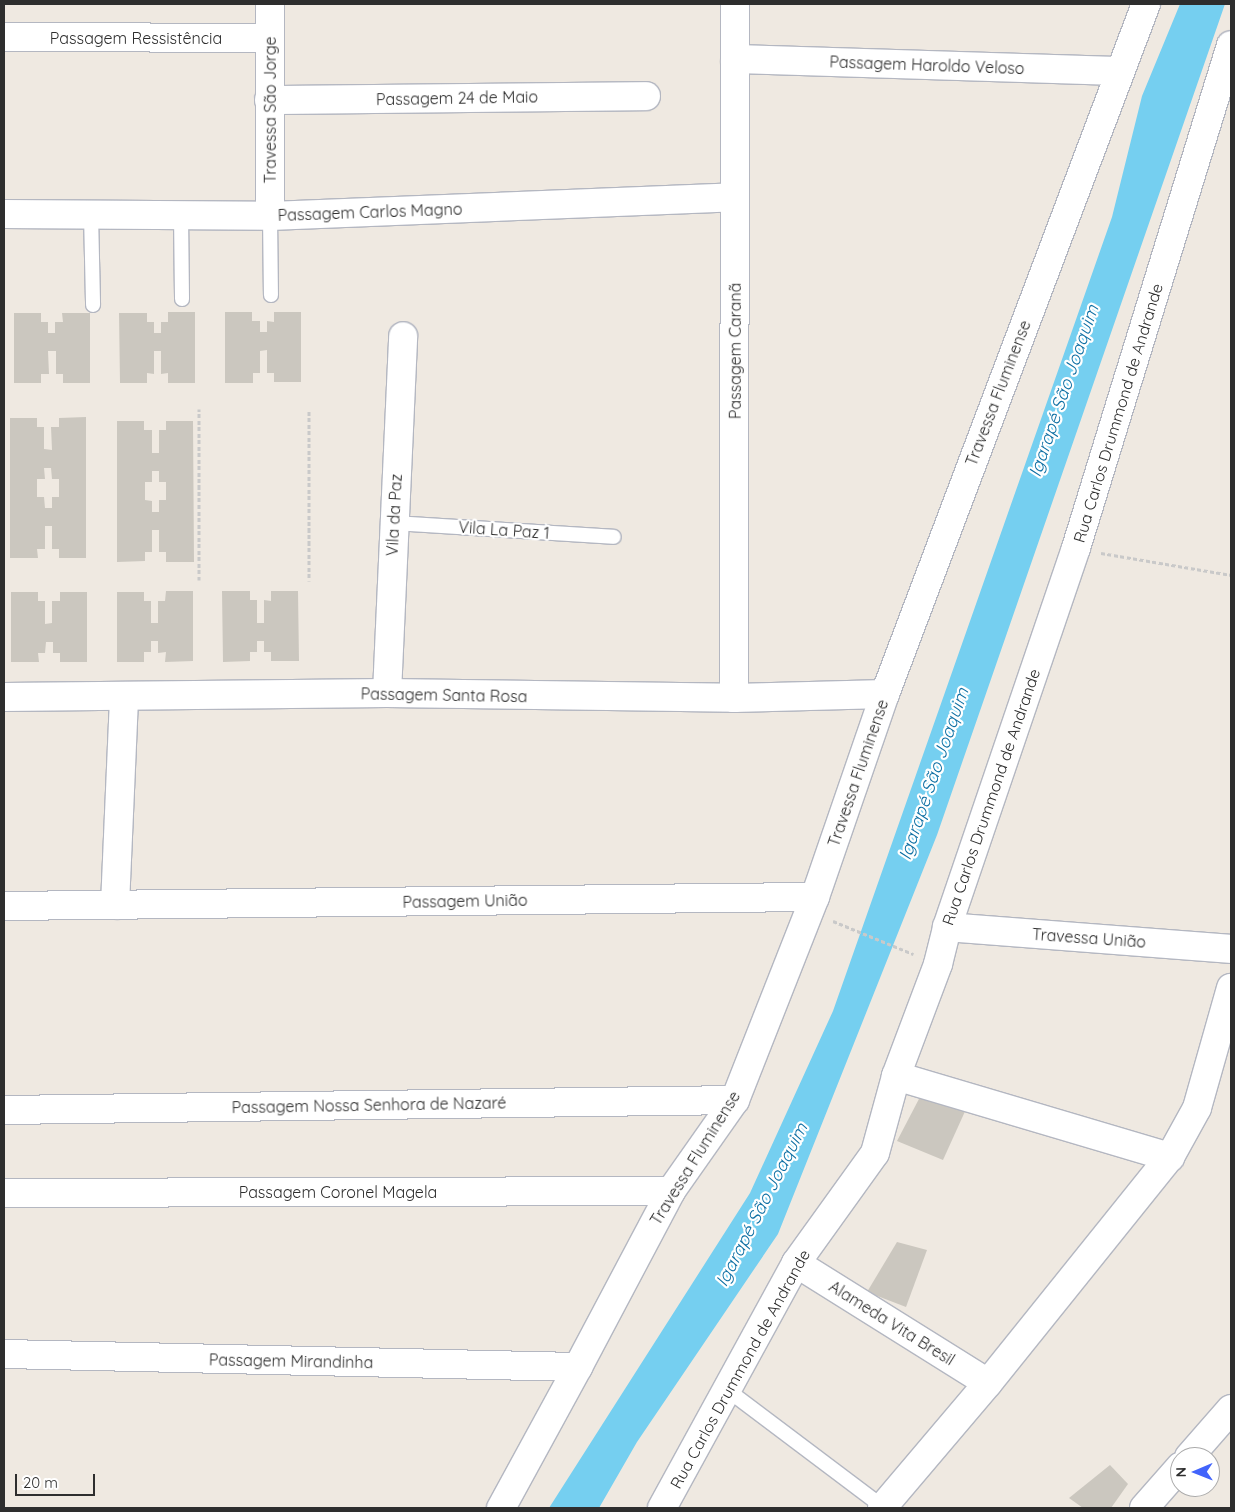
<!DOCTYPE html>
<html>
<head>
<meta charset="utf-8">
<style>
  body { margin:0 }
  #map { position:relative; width:1235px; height:1512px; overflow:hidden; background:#efe9e1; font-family:Quicksand,sans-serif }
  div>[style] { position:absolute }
  .water>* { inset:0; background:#75cff0 }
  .building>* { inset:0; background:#cbc7bf }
  .path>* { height:3px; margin-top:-1.5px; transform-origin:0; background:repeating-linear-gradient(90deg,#c9c9c9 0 4px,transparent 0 6.5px) }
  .roads { filter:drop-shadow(1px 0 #b4b7c1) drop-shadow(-1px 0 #b4b7c1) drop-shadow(0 1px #b4b7c1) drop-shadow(0 -1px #b4b7c1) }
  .lane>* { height:14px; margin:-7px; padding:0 7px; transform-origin:7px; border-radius:7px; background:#fff }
  .street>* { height:28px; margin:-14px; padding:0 14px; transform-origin:14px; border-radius:14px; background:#fff }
  .secondary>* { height:28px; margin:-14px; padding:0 14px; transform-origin:14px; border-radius:14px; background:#fff }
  span { translate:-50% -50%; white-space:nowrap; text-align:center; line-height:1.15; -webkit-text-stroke:4.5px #fff; paint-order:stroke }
  .street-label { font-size:16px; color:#2e2e2e }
  .water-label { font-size:18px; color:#0d6fa3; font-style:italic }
  .frame { position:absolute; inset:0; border:5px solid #2e2e2e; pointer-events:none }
  .north { position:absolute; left:1170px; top:1447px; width:50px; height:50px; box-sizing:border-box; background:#fff; border:1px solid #ababab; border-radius:50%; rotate:269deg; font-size:14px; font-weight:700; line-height:20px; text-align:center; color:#2e2e2e }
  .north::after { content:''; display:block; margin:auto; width:18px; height:22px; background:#4264fb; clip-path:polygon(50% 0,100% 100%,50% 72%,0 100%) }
  .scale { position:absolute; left:15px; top:1474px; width:80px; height:22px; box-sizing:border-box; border:2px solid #2e2e2e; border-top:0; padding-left:6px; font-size:15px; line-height:18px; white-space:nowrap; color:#2e2e2e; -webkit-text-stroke:4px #fff; paint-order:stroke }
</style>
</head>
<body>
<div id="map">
  <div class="water">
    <i style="clip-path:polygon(1180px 4px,1225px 4px,937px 835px,778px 1234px,637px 1442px,599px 1508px,549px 1508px,750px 1193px,833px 1011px,1112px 217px,1142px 96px)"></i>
  </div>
  <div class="building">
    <i style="clip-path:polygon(168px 312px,195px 312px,195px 383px,168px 383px,168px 373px,161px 374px,161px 351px,154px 351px,154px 374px,147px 373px,147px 383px,120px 383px,119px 313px,147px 313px,147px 322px,154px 322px,154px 333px,161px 333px,161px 322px,168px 322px)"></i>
    <i style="clip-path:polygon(225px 312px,252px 312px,252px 321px,260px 321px,260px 332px,267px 332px,267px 321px,274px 322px,274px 312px,301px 312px,301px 382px,274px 382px,274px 373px,267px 373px,267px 350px,260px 351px,260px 373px,253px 373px,253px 383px,225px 383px)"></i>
    <i style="clip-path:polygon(14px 313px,41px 313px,41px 322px,48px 322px,48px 333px,55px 333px,55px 322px,63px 322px,62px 313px,90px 313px,90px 383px,63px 383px,63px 374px,56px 374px,56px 351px,48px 351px,49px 374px,41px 374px,41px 383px,14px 383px)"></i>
    <i style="clip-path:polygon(evenodd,86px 417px,86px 558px,59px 558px,59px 549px,52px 549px,52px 526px,45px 526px,45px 549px,37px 549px,38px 558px,10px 558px,10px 418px,37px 418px,37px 427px,44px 427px,44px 449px,52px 450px,51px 427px,59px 427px,59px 418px,86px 417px,44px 468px,51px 468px,52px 479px,59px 479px,59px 497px,52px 497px,52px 508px,45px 508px,44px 497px,37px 497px,37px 479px,45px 479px,44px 468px)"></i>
    <i style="clip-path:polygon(evenodd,117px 421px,144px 421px,144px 430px,152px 430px,152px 453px,159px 453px,159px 430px,166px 430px,166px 421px,193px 421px,194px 562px,166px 562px,166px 552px,159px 552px,159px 530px,152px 530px,152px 552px,145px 552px,145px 561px,117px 562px,117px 421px,152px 471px,159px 471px,159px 482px,166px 482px,166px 500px,159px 500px,159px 512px,152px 512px,152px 501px,145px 500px,145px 482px,152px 482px,152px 471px)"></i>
    <i style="clip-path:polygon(166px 591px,193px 591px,193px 661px,165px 662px,166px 652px,158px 653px,158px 641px,151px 641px,151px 652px,144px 652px,144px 662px,117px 662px,117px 592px,144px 592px,144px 601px,151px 601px,151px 623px,158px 623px,158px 601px,165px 601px)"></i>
    <i style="clip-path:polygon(222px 591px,250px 591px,250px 600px,257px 600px,257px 623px,264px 623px,264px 600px,271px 601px,271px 591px,298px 591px,299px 661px,271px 661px,271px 652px,264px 652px,264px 641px,257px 641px,257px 652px,250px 652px,250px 661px,223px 662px)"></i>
    <i style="clip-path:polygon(11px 592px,38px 592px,38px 601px,45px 601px,45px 624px,52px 623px,52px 601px,60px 601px,60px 592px,87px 592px,87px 662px,60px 662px,60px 653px,53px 653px,53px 642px,46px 642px,45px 653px,38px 653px,39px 662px,11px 662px)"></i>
    <i style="clip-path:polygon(920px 1097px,967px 1107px,943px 1160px,897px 1141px)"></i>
    <i style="clip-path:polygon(897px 1242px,927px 1250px,906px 1307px,867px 1292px)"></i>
    <i style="clip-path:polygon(1110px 1465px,1128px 1484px,1111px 1508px,1083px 1508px,1069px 1498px)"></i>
  </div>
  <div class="path">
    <i style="left:309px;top:411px;width:170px;rotate:90deg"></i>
    <i style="left:1101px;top:553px;width:132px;rotate:9.6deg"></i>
    <i style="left:199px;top:580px;width:171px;rotate:-90deg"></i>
    <i style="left:833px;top:921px;width:87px;rotate:22.4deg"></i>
  </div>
  <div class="roads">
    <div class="lane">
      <i style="left:91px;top:214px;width:91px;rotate:88.7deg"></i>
      <i style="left:181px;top:215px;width:84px;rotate:89.3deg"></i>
      <i style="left:270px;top:216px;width:79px;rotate:89.3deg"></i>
      <i style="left:393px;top:523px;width:221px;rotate:3.6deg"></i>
      <i style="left:725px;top:1388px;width:198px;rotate:37deg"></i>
    </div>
    <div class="street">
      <i style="left:270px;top:4px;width:212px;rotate:90deg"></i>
      <i style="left:4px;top:37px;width:265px;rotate:0.2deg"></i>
      <i style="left:735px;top:59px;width:384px;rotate:1.8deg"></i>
      <i style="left:269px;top:100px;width:377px;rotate:-0.6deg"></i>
      <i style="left:4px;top:214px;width:266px;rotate:0.4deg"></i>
      <i style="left:270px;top:216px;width:465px;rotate:-2.3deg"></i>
      <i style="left:387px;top:693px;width:357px;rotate:-87.4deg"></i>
      <i style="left:4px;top:697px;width:383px;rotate:-0.6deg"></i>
      <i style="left:387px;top:693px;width:347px;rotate:0.8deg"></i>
      <i style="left:734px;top:698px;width:151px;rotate:-1.5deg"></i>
      <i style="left:734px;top:698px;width:694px;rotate:-89.92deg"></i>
      <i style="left:115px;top:905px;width:208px;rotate:-87.5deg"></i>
      <i style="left:4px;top:906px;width:811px;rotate:-0.64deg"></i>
      <i style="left:947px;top:927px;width:285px;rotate:4.4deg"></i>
      <i style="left:896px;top:1076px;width:286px;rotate:16.5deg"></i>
      <i style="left:4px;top:1110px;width:731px;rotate:-0.78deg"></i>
      <i style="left:4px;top:1193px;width:667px;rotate:-0.17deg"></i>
      <i style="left:796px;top:1263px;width:226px;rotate:32deg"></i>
      <i style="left:578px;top:1367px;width:199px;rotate:-62.1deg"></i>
      <i style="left:671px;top:1191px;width:111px;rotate:-54.9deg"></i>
      <i style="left:735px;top:1100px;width:218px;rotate:-68.5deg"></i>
      <i style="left:815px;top:897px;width:215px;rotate:-71deg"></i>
      <i style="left:885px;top:694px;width:738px;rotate:-69.28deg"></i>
      <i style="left:1189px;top:1457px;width:64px;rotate:-48.8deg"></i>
      <i style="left:662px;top:1508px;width:279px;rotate:-61.3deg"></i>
      <i style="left:796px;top:1263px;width:135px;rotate:-54.3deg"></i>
      <i style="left:875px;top:1153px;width:80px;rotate:-74.7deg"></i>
      <i style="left:896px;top:1076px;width:120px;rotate:-69.4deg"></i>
      <i style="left:938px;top:964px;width:38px;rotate:-76deg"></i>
      <i style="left:947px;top:927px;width:400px;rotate:-71.2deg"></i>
      <i style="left:1076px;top:548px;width:526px;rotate:-72.87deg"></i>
      <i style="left:882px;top:1508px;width:164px;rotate:-49.7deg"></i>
      <i style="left:988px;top:1383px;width:290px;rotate:-51.2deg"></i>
      <i style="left:1170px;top:1157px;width:56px;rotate:-61.1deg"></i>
      <i style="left:1197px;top:1108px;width:125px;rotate:-74.2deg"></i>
      <i style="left:1144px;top:1508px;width:55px;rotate:-48.7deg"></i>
    </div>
    <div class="secondary">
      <i style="left:4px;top:1354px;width:574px;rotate:1.3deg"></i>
      <i style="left:578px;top:1367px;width:161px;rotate:118.6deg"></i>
    </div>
  </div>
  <div class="street-label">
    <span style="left:136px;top:38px">Passagem Ressistência</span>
    <span style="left:927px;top:65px;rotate:2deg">Passagem Haroldo Veloso</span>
    <span style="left:457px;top:98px;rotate:-1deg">Passagem 24 de Maio</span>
    <span style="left:270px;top:110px;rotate:-90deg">Travessa São Jorge</span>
    <span style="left:370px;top:212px;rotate:-2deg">Passagem Carlos Magno</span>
    <span style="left:735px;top:351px;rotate:-90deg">Passagem Caranã</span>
    <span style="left:998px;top:393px;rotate:-69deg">Travessa Fluminense</span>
    <span style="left:1118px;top:413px;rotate:-73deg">Rua Carlos Drummond de Andrande</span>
    <span style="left:394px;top:515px;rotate:-87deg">Vila da Paz</span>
    <span style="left:504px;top:530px;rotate:4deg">Vila La Paz 1</span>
    <span style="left:444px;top:695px;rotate:1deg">Passagem Santa Rosa</span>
    <span style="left:858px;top:773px;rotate:-71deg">Travessa Fluminense</span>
    <span style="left:991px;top:797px;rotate:-71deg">Rua Carlos Drummond de Andrande</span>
    <span style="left:465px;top:901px;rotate:-1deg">Passagem União</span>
    <span style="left:1089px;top:938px;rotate:4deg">Travessa União</span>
    <span style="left:369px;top:1105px;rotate:-1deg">Passagem Nossa Senhora de Nazaré</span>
    <span style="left:695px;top:1158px;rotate:-58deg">Travessa Fluminense</span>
    <span style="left:338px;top:1192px">Passagem Coronel Magela</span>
    <span style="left:892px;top:1323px;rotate:32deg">Alameda Vita Bresil</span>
    <span style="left:291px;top:1361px;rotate:1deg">Passagem Mirandinha</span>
    <span style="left:740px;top:1369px;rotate:-61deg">Rua Carlos Drummond de Andrande</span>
  </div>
  <div class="water-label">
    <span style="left:1064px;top:391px;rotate:-71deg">Igarapé São Joaquim</span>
    <span style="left:934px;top:774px;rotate:-71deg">Igarapé São Joaquim</span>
    <span style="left:762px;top:1205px;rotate:-63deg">Igarapé São Joaquim</span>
  </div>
  <div class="frame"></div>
  <div class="north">N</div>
  <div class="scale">20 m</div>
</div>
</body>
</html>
